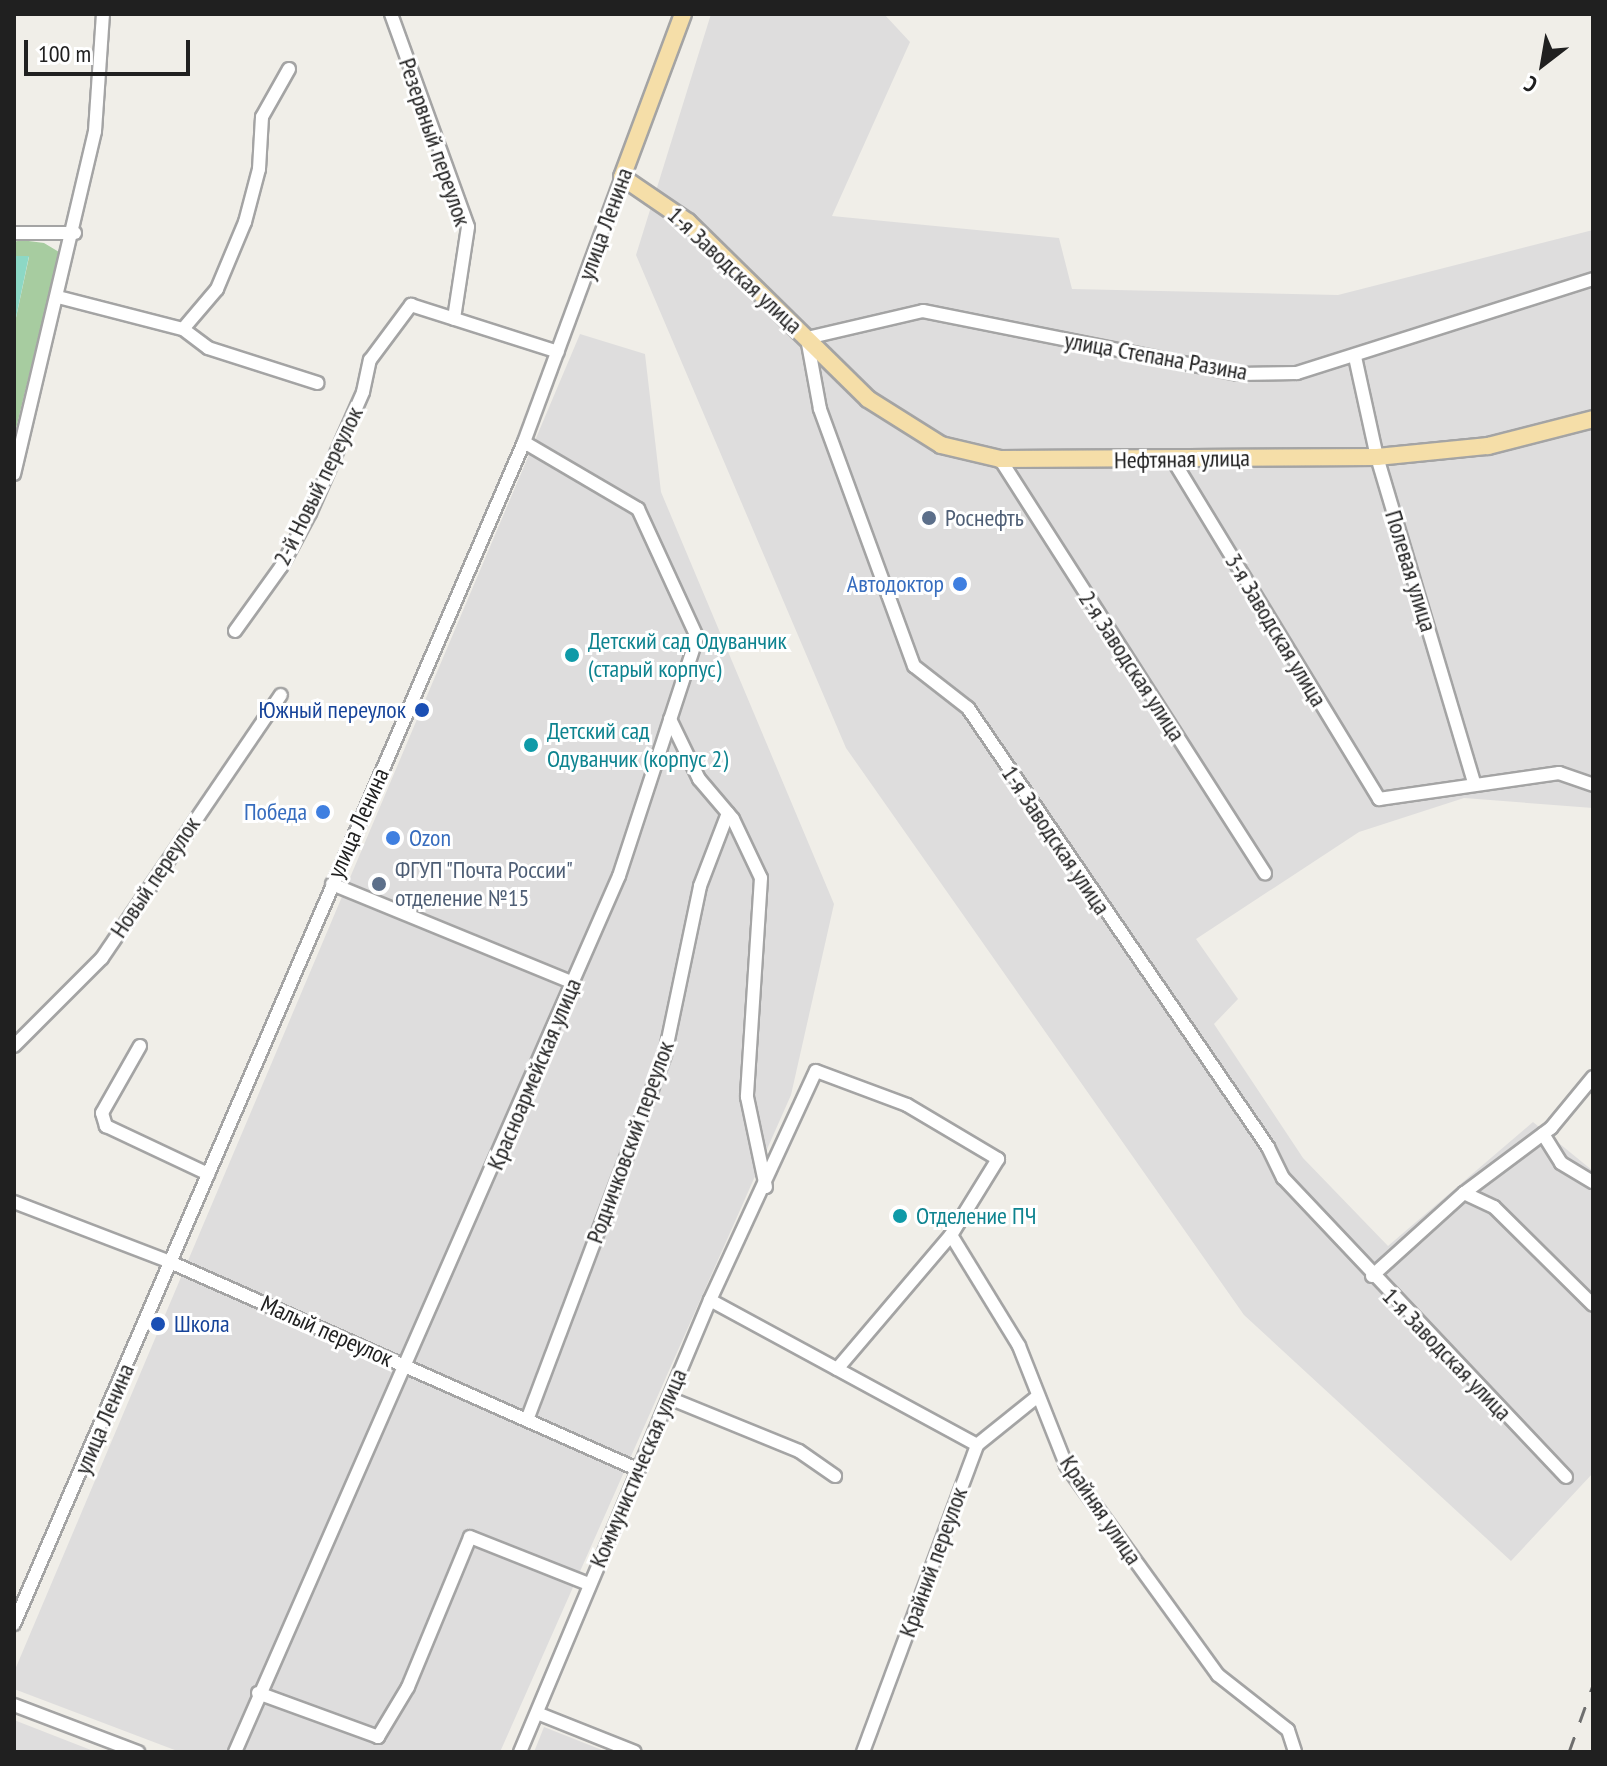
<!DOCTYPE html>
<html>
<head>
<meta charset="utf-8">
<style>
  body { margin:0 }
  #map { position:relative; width:1607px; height:1766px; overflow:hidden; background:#f0eee8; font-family:"PT Sans Narrow",sans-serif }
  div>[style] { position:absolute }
  .residential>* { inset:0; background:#dedddd }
  .forest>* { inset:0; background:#a7cca0 }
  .pitch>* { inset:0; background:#8cd8c5 }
  .roads { filter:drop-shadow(2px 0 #a4a4a4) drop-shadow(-2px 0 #a4a4a4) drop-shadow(0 2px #a4a4a4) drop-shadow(0 -2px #a4a4a4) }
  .minor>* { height:12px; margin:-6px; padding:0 6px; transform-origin:6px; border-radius:6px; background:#fff }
  .major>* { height:16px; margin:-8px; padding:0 8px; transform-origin:8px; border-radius:8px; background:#f5dea8 }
  .rail>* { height:3px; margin-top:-1.5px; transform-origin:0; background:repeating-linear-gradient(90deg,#6e6e6e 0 16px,transparent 0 32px) }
  .dots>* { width:22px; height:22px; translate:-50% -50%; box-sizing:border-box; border:4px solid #fff; border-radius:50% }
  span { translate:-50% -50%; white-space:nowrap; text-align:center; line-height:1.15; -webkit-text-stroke:6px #fff; paint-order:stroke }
  .street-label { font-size:24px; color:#202020 }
  .service-label { font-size:24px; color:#4e5e75 }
  .left { translate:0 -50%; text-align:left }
  .shop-label { font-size:24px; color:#366cbe }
  .right { translate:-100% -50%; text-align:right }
  .culture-label { font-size:24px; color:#0d838f }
  .transit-label { font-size:24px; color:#164399 }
  .frame { position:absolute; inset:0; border:16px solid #202020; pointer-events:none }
  .north { position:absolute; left:1503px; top:24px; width:80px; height:80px; -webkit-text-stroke:6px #fff; paint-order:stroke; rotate:211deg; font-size:22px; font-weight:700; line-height:32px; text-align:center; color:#202020 }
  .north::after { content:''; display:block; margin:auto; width:28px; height:36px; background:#202020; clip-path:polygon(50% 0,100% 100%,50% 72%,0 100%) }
  .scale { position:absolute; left:24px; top:40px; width:166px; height:36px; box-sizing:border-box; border:4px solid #202020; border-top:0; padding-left:10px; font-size:24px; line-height:28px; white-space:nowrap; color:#202020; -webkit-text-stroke:6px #fff; paint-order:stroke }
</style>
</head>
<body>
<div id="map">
  <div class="residential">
    <i style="clip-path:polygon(711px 14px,884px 14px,910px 42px,832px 216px,1059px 238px,1072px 289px,1338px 295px,1593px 230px,1593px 808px,1464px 798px,1359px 832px,1196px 939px,1238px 999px,1214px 1024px,1303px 1158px,1388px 1246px,1533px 1122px,1593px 1171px,1593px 1473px,1511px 1561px,1244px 1315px,846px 748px,636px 255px)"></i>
    <i style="clip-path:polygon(580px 334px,645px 354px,661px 492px,834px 904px,791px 1095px,500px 1752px,180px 1752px,14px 1689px,14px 1672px)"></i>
    <i style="clip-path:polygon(14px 1720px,96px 1752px,14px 1752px)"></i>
    <i style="clip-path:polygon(544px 1727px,607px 1752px,534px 1752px)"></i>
  </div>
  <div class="forest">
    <i style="clip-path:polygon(21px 240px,44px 243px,59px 252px,14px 437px,14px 327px,29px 257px,14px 256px,14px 242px)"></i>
  </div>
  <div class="pitch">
    <i style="clip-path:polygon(14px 256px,29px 256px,14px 327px)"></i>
  </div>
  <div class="roads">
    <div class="minor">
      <i style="left:391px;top:14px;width:226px;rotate:70.1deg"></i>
      <i style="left:468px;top:227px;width:93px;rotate:98.7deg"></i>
      <i style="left:289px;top:69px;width:55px;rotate:119.4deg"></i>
      <i style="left:262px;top:117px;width:52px;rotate:93.3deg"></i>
      <i style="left:259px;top:169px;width:55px;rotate:104.8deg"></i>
      <i style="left:245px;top:222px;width:73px;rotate:112.7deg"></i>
      <i style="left:217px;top:289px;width:52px;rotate:130.4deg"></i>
      <i style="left:183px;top:329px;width:31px;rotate:37deg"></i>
      <i style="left:208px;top:348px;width:115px;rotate:17.7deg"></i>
      <i style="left:14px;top:233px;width:61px"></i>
      <i style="left:58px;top:297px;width:129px;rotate:14.4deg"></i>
      <i style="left:1355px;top:357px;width:102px;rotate:77.6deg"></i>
      <i style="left:1377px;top:457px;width:340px;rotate:73.4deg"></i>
      <i style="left:1000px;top:459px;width:492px;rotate:57.4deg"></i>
      <i style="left:1173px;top:460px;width:397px;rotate:58.7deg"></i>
      <i style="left:1379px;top:799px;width:182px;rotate:-8.2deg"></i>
      <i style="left:1559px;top:773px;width:36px;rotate:19deg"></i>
      <i style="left:14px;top:474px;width:352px;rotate:-76.7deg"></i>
      <i style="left:95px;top:131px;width:117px;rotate:-86.1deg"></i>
      <i style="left:235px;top:631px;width:79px;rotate:-54.3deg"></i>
      <i style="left:281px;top:567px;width:61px;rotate:-61.8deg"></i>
      <i style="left:310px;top:513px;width:132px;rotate:-66.3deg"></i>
      <i style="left:363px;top:392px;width:33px;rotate:-78deg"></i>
      <i style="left:370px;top:360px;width:69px;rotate:-53.3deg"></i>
      <i style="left:411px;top:305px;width:154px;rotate:17.7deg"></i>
      <i style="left:670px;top:719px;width:67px;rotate:64.2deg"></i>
      <i style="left:699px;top:779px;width:52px;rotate:49.6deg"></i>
      <i style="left:733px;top:819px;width:65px;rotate:64.6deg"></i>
      <i style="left:761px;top:878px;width:219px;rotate:93.7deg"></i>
      <i style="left:747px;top:1097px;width:92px;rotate:78.1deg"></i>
      <i style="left:332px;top:884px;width:261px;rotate:22.3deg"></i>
      <i style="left:14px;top:1046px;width:124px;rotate:-45deg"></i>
      <i style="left:102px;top:958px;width:318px;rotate:-55.8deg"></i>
      <i style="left:140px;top:1046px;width:77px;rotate:119.6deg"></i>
      <i style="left:102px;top:1113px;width:14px;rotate:73deg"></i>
      <i style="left:106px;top:1126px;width:113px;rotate:25.2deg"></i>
      <i style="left:1543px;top:1134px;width:34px;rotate:58deg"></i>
      <i style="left:1561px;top:1163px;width:37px;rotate:31deg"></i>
      <i style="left:1464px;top:1193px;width:33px;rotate:25deg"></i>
      <i style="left:1494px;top:1207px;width:139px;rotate:44.7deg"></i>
      <i style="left:14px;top:1202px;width:167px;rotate:21deg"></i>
      <i style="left:170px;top:1262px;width:511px;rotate:23.91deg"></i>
      <i style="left:951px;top:1235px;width:130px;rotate:58.5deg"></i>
      <i style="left:1019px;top:1346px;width:128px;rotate:68.4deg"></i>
      <i style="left:1066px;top:1465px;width:259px;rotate:54.1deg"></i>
      <i style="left:1218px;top:1675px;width:89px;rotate:38.2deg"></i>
      <i style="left:1288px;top:1730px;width:23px;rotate:72deg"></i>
      <i style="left:1372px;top:1276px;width:124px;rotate:-42.1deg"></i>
      <i style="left:1464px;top:1193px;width:109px;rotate:-36.8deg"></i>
      <i style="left:1551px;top:1128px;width:66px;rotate:-50.5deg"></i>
      <i style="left:710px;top:1300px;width:304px;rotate:28.5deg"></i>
      <i style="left:669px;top:1398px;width:140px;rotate:22.2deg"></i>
      <i style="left:799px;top:1451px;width:44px;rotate:34.8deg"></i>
      <i style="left:527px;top:1420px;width:391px;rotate:-69.3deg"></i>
      <i style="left:665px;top:1054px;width:172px;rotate:-78.2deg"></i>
      <i style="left:700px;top:886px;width:78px;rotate:-69deg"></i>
      <i style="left:1566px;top:1477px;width:412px;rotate:-133.4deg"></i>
      <i style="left:1283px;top:1178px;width:34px;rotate:-116deg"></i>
      <i style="left:1268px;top:1147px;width:532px;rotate:-124.35deg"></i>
      <i style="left:968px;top:708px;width:68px;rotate:-142.1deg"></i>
      <i style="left:914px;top:666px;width:274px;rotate:-110.1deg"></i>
      <i style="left:820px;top:409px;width:72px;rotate:-100.4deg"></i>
      <i style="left:807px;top:338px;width:119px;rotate:-13.1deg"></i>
      <i style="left:923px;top:311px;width:321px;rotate:11.3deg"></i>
      <i style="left:1238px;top:374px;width:59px;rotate:-1deg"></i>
      <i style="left:1297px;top:373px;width:311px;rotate:-17.6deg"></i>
      <i style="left:14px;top:1624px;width:1287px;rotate:-66.66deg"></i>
      <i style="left:524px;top:442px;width:283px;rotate:-69.7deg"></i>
      <i style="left:258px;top:1693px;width:128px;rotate:20.1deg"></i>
      <i style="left:378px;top:1737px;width:58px;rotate:-59deg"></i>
      <i style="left:408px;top:1687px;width:162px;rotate:-67.5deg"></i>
      <i style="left:470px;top:1537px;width:128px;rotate:21.6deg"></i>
      <i style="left:14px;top:1705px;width:133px;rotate:20.8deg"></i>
      <i style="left:537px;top:1713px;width:105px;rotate:21.7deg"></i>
      <i style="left:235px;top:1752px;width:956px;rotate:-66.33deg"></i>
      <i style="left:619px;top:876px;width:251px;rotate:-71.9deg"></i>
      <i style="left:697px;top:637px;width:141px;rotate:-114.7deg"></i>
      <i style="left:638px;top:509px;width:132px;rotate:-149.6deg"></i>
      <i style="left:520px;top:1752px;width:490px;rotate:-67.2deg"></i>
      <i style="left:710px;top:1300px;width:252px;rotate:-65.2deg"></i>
      <i style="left:816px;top:1071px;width:97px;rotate:20.5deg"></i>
      <i style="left:907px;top:1105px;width:106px;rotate:30.7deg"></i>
      <i style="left:998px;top:1159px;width:89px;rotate:121.7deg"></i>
      <i style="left:951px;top:1235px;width:176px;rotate:130.4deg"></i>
      <i style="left:863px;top:1752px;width:327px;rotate:-69.6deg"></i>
      <i style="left:977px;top:1445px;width:78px;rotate:-38.8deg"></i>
    </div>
    <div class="major">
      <i style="left:683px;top:14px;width:174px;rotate:110.5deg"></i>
      <i style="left:622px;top:177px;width:80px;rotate:34.3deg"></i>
      <i style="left:688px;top:222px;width:252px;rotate:44.5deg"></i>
      <i style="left:868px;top:399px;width:86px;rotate:32.2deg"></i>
      <i style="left:941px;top:445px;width:61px;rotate:13.3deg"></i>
      <i style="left:1000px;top:459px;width:377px;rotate:-0.3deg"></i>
      <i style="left:1377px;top:457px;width:112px;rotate:-5.7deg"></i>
      <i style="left:1488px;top:446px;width:108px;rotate:-14.4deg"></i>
    </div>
  </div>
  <div class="rail">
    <i style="left:1569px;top:1752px;width:71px;rotate:-70.3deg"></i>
  </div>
  <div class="dots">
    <i style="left:929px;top:518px;background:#5c6f8a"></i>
    <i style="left:960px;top:584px;background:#3f7fe0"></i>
    <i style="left:572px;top:655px;background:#0f9aa8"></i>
    <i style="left:422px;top:710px;background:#1a4fb4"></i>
    <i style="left:531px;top:745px;background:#0f9aa8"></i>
    <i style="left:323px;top:812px;background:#3f7fe0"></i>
    <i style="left:393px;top:838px;background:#3f7fe0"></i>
    <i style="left:379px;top:884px;background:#5c6f8a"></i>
    <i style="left:900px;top:1216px;background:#0f9aa8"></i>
    <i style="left:158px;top:1324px;background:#1a4fb4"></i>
  </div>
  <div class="street-label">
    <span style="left:435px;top:142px;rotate:71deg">Резервный переулок</span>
    <span style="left:605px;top:224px;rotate:-70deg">улица Ленина</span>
    <span style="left:735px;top:270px;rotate:43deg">1-я Заводская улица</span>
    <span style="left:1156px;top:356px;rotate:10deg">улица Степана Разина</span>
    <span style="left:1182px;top:459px;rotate:-1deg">Нефтяная улица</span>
    <span style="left:318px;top:486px;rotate:-64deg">2-й Новый переулок</span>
    <span style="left:1411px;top:571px;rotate:73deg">Полевая улица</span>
    <span style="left:1276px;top:630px;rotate:59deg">3-я Заводская улица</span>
    <span style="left:1132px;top:666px;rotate:57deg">2-я Заводская улица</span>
    <span style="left:358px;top:823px;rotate:-66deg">улица Ленина</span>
    <span style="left:1056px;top:840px;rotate:56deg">1-я Заводская улица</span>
    <span style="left:155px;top:877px;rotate:-56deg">Новый переулок</span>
    <span style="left:534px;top:1074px;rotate:-67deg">Красноармейская улица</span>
    <span style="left:630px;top:1142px;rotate:-70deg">Родничковский переулок</span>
    <span style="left:327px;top:1331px;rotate:24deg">Малый переулок</span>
    <span style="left:1447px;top:1354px;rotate:46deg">1-я Заводская улица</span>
    <span style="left:104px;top:1419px;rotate:-67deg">улица Ленина</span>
    <span style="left:638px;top:1468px;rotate:-67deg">Коммунистическая улица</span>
    <span style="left:1101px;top:1510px;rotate:56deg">Крайняя улица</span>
    <span style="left:933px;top:1562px;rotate:-70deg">Крайний переулок</span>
  </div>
  <div class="service-label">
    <span class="left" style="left:945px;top:518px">Роснефть</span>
    <span class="left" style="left:395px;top:884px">ФГУП "Почта России"<br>отделение №15</span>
  </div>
  <div class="shop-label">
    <span class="right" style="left:944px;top:584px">Автодоктор</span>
    <span class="right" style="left:307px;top:812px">Победа</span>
    <span class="left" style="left:409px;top:838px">Ozon</span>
  </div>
  <div class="culture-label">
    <span class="left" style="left:588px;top:655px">Детский сад Одуванчик<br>(старый корпус)</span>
    <span class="left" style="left:547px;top:745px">Детский сад<br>Одуванчик (корпус 2)</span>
    <span class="left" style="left:916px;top:1216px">Отделение ПЧ</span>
  </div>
  <div class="transit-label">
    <span class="right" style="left:406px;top:710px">Южный переулок</span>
    <span class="left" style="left:174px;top:1324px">Школа</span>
  </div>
  <div class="frame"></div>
  <div class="north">С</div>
  <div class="scale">100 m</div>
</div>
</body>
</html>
